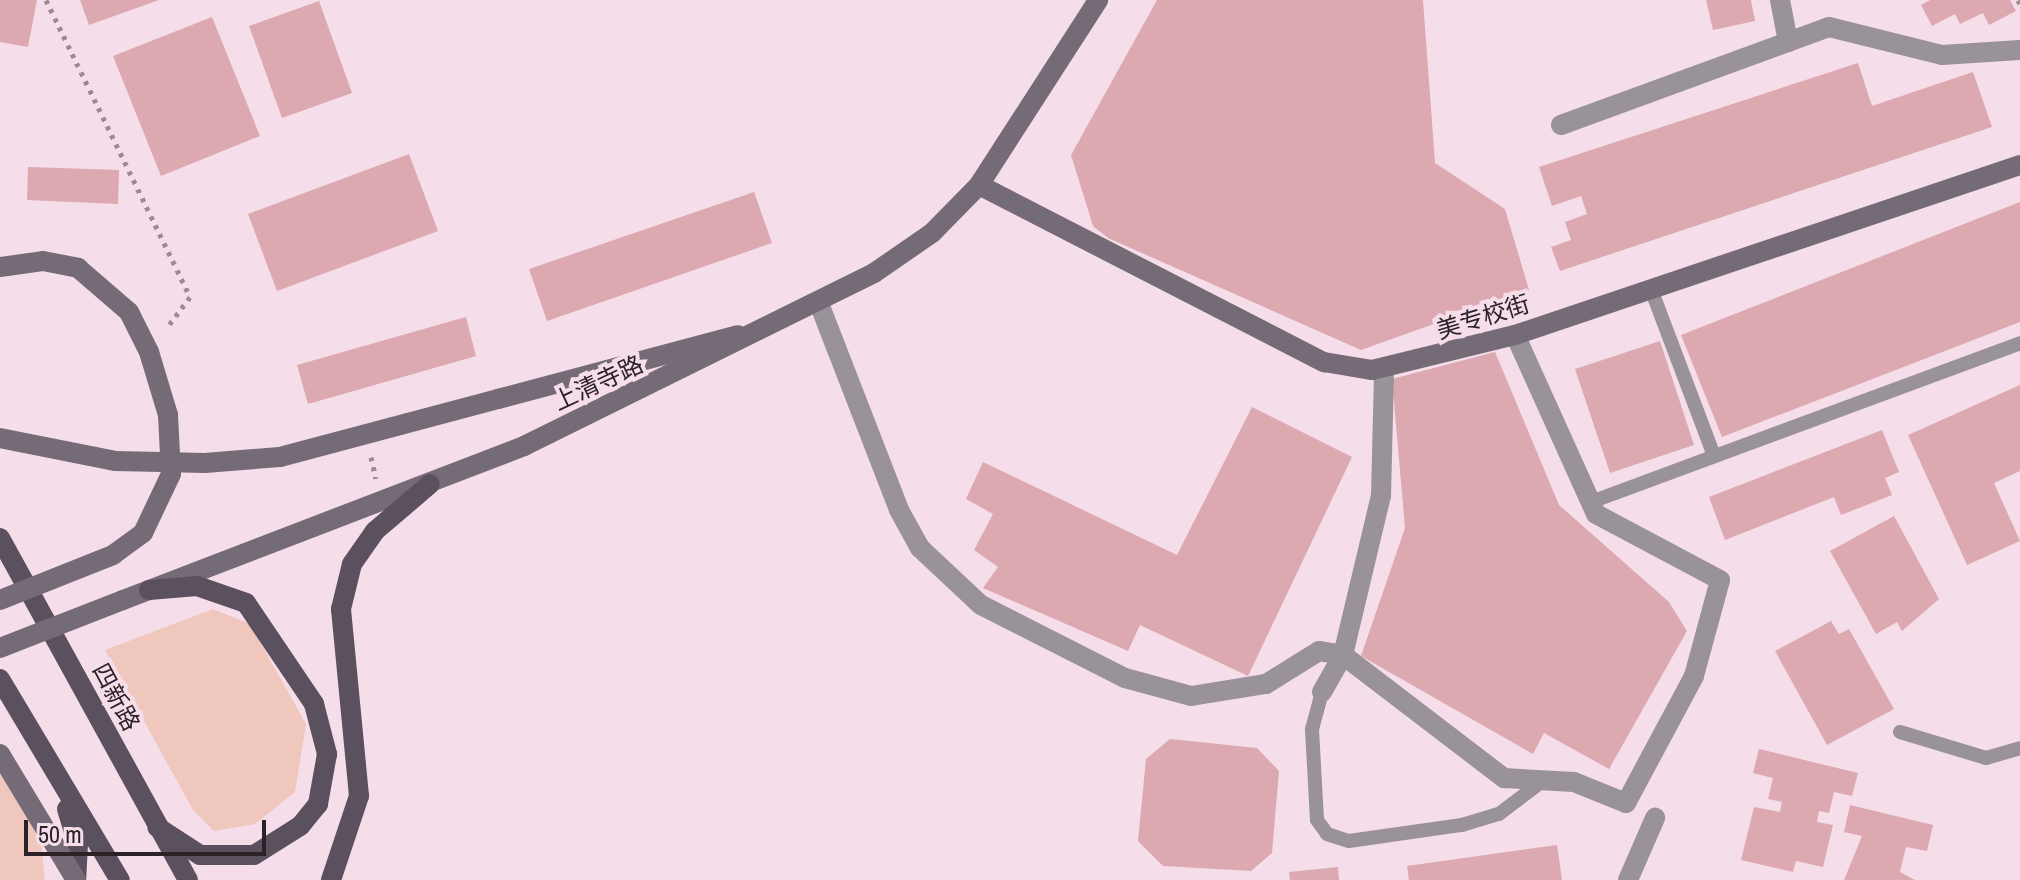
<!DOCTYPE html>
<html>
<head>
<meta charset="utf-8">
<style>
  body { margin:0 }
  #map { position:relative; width:2020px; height:880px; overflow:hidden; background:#f5dde9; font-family:"Archivo Narrow","Noto Sans SC",sans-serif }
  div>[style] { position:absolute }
  .green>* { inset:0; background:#f0c7bc }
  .building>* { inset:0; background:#dca9b0 }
  .path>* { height:5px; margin-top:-2.5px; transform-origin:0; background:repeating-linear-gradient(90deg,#9c8b93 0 4px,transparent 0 10px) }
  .lane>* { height:14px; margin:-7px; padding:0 7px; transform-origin:7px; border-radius:7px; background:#99929a }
  .street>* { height:20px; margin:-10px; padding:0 10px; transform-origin:10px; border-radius:10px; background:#99929a }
  .secondary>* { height:20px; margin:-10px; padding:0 10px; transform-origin:10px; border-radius:10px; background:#746b77 }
  .primary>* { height:20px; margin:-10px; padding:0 10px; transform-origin:10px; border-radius:10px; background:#5b505e }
  .secondary-bridge>* { height:20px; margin:-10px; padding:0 10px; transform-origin:10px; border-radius:10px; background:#746b77 }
  span { translate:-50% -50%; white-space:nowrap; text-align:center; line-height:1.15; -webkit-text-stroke:8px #f5dde9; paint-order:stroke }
  .street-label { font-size:24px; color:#2a2226 }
  .scale { position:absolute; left:24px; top:820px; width:242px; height:36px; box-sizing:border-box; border:4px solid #2a2226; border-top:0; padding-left:10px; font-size:24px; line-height:28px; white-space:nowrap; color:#2a2226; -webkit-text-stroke:6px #f5dde9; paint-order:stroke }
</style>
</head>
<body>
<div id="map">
  <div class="green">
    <i style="clip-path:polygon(213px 609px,250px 624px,306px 724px,295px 792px,255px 824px,214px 831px,193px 810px,105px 650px)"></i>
    <i style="clip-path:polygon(0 772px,41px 842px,45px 880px,0 880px)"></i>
  </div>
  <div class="building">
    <i style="clip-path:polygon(0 0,37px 0,28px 47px,0 42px)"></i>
    <i style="clip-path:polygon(80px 0,159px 0,89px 25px)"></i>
    <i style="clip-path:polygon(1157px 0,1423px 0,1435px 163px,1505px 209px,1529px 290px,1361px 350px,1108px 238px,1093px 226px,1071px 155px)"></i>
    <i style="clip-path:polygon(1706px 0,1751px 0,1755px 21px,1713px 30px)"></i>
    <i style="clip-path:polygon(1930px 0,2010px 0,2016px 11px,1989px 25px,1983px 13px,1960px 24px,1955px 14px,1932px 26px,1921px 5px)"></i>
    <i style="clip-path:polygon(319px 1px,352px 93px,282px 118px,249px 26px)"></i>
    <i style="clip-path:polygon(212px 17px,260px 136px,161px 176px,113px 56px)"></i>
    <i style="clip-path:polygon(1858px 63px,1872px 106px,1973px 72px,1992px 127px,1560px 271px,1551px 247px,1571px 240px,1565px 222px,1587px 214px,1581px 196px,1552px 206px,1539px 167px)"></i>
    <i style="clip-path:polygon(409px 154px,438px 231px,277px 291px,248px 214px)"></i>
    <i style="clip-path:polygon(28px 167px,119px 170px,118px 204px,27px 200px)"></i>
    <i style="clip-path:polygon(754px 192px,772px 243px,547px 321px,529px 269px)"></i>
    <i style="clip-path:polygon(2020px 202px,2020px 322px,1722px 437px,1681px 335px)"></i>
    <i style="clip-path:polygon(466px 317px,476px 356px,308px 404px,297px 365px)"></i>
    <i style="clip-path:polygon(1660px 341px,1694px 445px,1610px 473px,1575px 369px)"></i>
    <i style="clip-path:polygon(1495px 352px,1559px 505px,1669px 602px,1687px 631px,1609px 769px,1544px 733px,1533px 754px,1361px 656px,1405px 528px,1392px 379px)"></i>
    <i style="clip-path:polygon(2020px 385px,2020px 471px,1994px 483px,2020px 541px,1967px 565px,1908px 435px)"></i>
    <i style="clip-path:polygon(1252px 407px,1352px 457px,1248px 676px,1140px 625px,1128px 651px,983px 588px,998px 567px,974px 550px,993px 514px,966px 499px,983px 462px,1177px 555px)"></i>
    <i style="clip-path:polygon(1882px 430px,1899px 472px,1885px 478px,1892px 495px,1841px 515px,1834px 497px,1725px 540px,1709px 497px)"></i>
    <i style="clip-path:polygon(1894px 516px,1939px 599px,1902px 631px,1897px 622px,1876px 634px,1830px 551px)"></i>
    <i style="clip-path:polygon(1831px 621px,1839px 634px,1849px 629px,1894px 709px,1827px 745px,1775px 651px)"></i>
    <i style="clip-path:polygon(1170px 739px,1257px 748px,1279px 771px,1272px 853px,1251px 871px,1163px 866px,1138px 841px,1146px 759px)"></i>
    <i style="clip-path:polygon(1759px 749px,1858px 773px,1852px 796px,1834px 792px,1829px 813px,1819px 811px,1817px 822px,1833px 825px,1823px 867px,1796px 861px,1793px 872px,1741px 860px,1754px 807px,1780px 812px,1782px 802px,1768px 799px,1773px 778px,1753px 773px)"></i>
    <i style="clip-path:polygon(1850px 805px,1933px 825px,1927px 851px,1906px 847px,1900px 872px,1915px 880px,1844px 880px,1862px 836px,1844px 832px)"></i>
    <i style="clip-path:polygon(1557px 845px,1562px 880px,1409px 880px,1407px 866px)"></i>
    <i style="clip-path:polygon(1338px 867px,1339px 880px,1290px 880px,1289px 872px)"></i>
  </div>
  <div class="path">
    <i style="left:46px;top:0;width:330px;rotate:64.1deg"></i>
    <i style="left:190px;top:297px;width:39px;rotate:127deg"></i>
    <i style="left:2018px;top:0;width:4px;rotate:63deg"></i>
    <i style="left:371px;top:457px;width:22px;rotate:77deg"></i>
  </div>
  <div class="lane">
    <i style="left:1651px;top:289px;width:178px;rotate:69.3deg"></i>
    <i style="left:1591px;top:502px;width:458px;rotate:-20.3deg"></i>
    <i style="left:1322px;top:692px;width:39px;rotate:105deg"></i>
    <i style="left:1312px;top:730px;width:90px;rotate:86.8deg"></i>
    <i style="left:1317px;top:820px;width:17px;rotate:54deg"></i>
    <i style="left:1327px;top:834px;width:23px;rotate:18deg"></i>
    <i style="left:1349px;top:841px;width:114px;rotate:-8.1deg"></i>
    <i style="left:1462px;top:825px;width:39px;rotate:-17deg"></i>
    <i style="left:1499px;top:814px;width:48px;rotate:-37.3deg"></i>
    <i style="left:1900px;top:732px;width:90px;rotate:16.8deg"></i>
    <i style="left:1986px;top:758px;width:35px;rotate:-16deg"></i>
  </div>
  <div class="street">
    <i style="left:1780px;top:0;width:43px;rotate:79.2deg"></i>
    <i style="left:1561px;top:125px;width:285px;rotate:-20.1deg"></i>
    <i style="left:1829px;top:27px;width:116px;rotate:13.9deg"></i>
    <i style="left:1942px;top:55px;width:78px;rotate:-3.7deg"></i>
    <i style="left:820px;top:306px;width:219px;rotate:68.8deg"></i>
    <i style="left:899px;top:510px;width:43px;rotate:61.1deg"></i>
    <i style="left:920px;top:548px;width:83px;rotate:43.1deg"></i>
    <i style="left:981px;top:605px;width:161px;rotate:26.9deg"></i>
    <i style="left:1125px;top:678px;width:68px;rotate:15.3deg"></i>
    <i style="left:1191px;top:696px;width:76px;rotate:-9.1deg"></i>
    <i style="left:1266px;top:684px;width:62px;rotate:-31.9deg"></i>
    <i style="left:1319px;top:651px;width:24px;rotate:9deg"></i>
    <i style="left:1343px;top:655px;width:203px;rotate:37.4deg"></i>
    <i style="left:1504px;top:778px;width:70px;rotate:3.3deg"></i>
    <i style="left:1574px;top:782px;width:56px;rotate:22deg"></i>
    <i style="left:1626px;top:803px;width:144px;rotate:-61.8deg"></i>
    <i style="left:1694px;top:676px;width:99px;rotate:-74.8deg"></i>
    <i style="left:1720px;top:580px;width:140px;rotate:-152deg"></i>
    <i style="left:1596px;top:514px;width:196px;rotate:-114.3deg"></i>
    <i style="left:1322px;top:692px;width:43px;rotate:-60.4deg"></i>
    <i style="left:1343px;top:655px;width:163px;rotate:-76.6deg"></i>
    <i style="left:1381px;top:496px;width:127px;rotate:-88.6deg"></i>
    <i style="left:1628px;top:880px;width:68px;rotate:-66.5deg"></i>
  </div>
  <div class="secondary">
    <i style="left:979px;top:185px;width:388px;rotate:27.2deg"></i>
    <i style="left:1324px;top:362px;width:49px;rotate:9.5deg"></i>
    <i style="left:1372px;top:370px;width:147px;rotate:-13.8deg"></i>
    <i style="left:1515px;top:335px;width:533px;rotate:-18.6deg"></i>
    <i style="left:0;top:267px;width:43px;rotate:-7.9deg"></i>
    <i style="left:43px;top:261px;width:36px;rotate:11deg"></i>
    <i style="left:78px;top:268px;width:67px;rotate:40.8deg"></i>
    <i style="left:129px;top:312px;width:45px;rotate:63.4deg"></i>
    <i style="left:149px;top:352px;width:66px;rotate:73.2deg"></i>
    <i style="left:168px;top:415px;width:59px;rotate:87.1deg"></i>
    <i style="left:171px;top:474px;width:65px;rotate:115.4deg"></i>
    <i style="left:143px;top:533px;width:37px;rotate:144deg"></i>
    <i style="left:498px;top:399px;width:248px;rotate:-14.9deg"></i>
    <i style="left:123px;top:600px;width:430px;rotate:-21deg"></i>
    <i style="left:524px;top:446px;width:390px;rotate:-26.3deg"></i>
    <i style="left:874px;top:273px;width:70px;rotate:-34.6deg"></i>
    <i style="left:932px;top:233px;width:67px;rotate:-45.6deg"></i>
    <i style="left:979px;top:185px;width:220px;rotate:-57.2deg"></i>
  </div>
  <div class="primary">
    <i style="left:0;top:538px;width:390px;rotate:61.2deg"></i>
    <i style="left:149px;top:590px;width:48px;rotate:-4.8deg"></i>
    <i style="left:197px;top:586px;width:52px;rotate:19.1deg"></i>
    <i style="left:246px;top:603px;width:122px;rotate:56deg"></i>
    <i style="left:314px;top:704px;width:52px;rotate:75.4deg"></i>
    <i style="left:327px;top:754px;width:51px;rotate:100.2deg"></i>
    <i style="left:318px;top:804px;width:28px;rotate:129deg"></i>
    <i style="left:300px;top:826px;width:54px;rotate:147.8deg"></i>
    <i style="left:254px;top:855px;width:54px;rotate:180deg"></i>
    <i style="left:200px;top:855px;width:51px;rotate:-146.9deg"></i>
    <i style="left:0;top:679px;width:234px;rotate:59.2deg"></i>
    <i style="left:67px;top:809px;width:37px;rotate:73deg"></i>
    <i style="left:78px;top:844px;width:36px;rotate:93deg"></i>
    <i style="left:331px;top:880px;width:89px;rotate:-71.6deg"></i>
    <i style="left:359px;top:796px;width:188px;rotate:-95.5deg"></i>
    <i style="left:341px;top:609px;width:46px;rotate:-76.3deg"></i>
    <i style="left:352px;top:564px;width:40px;rotate:-55.1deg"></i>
    <i style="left:375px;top:531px;width:72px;rotate:-40.5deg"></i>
  </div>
  <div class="secondary-bridge">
    <i style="left:0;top:438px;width:117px;rotate:11.3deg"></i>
    <i style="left:115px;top:461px;width:90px;rotate:1.3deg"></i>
    <i style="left:205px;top:463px;width:75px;rotate:-4.6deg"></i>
    <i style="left:280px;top:457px;width:226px;rotate:-14.9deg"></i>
    <i style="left:0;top:600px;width:122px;rotate:-21.7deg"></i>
    <i style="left:0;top:648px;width:132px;rotate:-21.3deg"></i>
    <i style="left:0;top:754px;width:147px;rotate:58.9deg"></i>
  </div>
  <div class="street-label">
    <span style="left:1483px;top:317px;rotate:-17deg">美专校街</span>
    <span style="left:598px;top:383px;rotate:-25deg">上清寺路</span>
    <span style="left:116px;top:697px;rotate:62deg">四新路</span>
  </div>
  <div class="scale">50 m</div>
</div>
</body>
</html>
